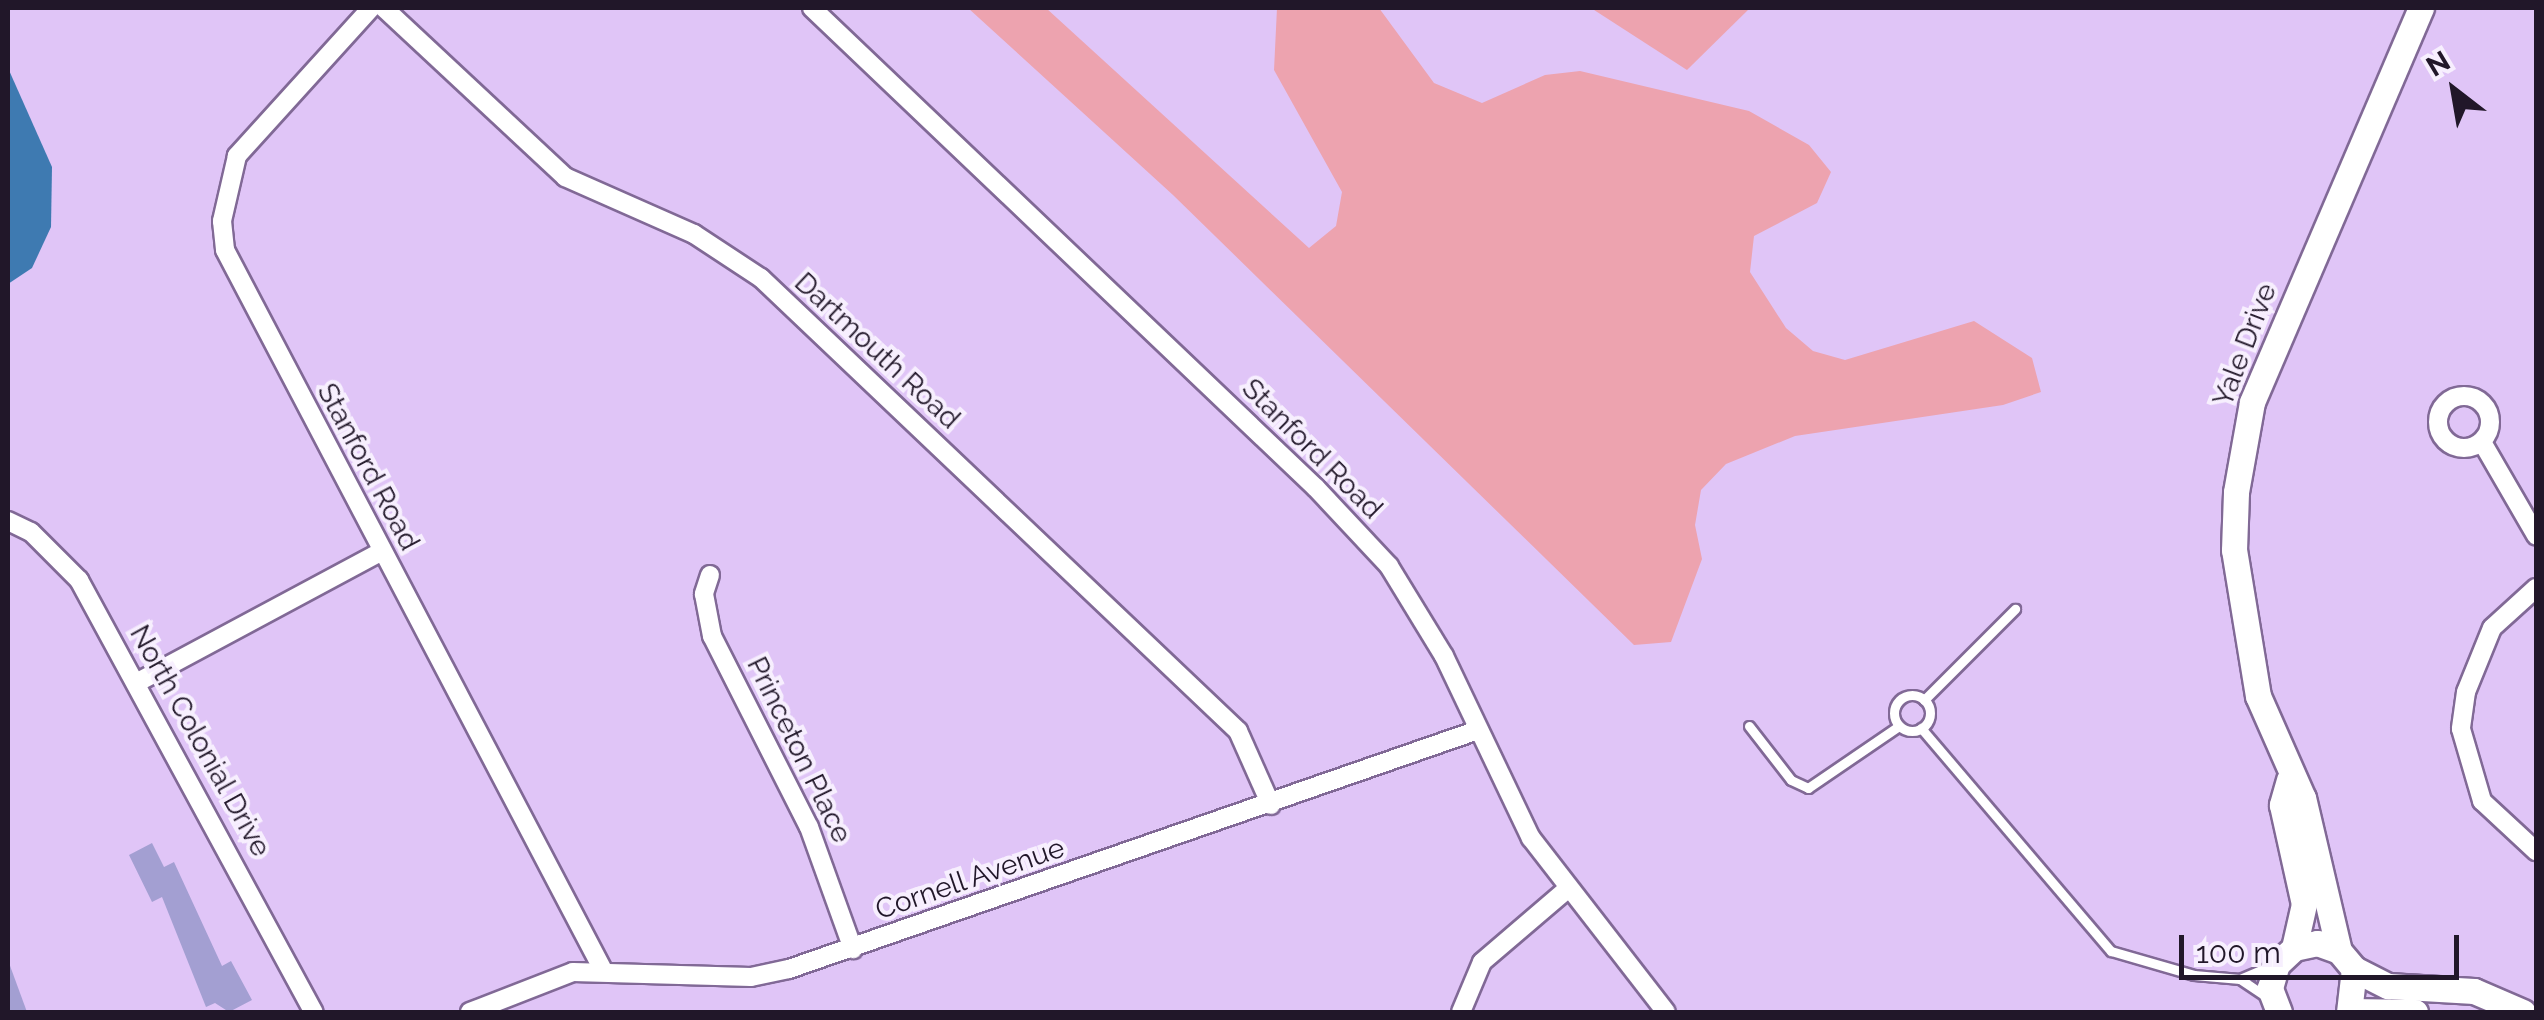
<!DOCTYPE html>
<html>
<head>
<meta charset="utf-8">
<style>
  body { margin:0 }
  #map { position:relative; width:2544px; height:1020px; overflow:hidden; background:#e0c5f7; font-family:Raleway,sans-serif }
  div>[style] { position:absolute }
  .green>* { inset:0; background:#eda3af }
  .water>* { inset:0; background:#3e7ab1 }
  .building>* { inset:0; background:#a39fd2 }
  .roads { filter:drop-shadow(2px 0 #816996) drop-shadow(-2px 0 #816996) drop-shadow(0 2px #816996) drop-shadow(0 -2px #816996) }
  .lane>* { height:9px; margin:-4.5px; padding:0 4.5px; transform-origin:4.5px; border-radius:4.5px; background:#fff }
  .lane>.ring { margin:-4.5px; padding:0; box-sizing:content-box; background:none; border:9px solid #fff; border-radius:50% }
  .street>* { height:18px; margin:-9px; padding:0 9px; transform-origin:9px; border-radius:9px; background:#fff }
  .street>.ring { margin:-9px; padding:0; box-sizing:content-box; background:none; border:18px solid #fff; border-radius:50% }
  .secondary>* { height:25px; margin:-12.5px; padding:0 12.5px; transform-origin:12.5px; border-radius:12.5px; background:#fff }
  span { translate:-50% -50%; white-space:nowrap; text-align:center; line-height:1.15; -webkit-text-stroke:8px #f7effe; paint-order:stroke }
  .street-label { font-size:28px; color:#211729 }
  .frame { position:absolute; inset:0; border:10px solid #211729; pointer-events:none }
  .north { position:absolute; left:2404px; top:40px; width:100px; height:100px; -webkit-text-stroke:8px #f7effe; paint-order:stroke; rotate:329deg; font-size:28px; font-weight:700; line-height:40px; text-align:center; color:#211729 }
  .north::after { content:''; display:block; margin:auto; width:35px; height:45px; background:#211729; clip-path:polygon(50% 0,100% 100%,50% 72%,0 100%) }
  .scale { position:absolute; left:2179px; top:935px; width:280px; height:45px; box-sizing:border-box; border:5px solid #211729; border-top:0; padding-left:12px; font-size:30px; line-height:35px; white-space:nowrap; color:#211729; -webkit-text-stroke:8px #f7effe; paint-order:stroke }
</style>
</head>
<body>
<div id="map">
  <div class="green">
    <i style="clip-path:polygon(968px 8px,1046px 8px,1309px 248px,1336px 226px,1342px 192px,1274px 70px,1277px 8px,1379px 8px,1434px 83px,1482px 103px,1545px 75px,1580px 71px,1749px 111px,1809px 145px,1831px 172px,1817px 203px,1754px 236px,1750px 272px,1786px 328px,1813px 351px,1845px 360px,1974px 321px,2032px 358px,2041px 392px,2003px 405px,1795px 436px,1726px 464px,1701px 490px,1695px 525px,1702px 559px,1671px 642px,1634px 645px,1173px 195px)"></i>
    <i style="clip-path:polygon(1591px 8px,1750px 8px,1687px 70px)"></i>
  </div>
  <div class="water">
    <i style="clip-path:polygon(8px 68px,52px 167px,51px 227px,32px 268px,8px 284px)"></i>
  </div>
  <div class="building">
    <i style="clip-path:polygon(152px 843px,164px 867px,174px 862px,222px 966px,231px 961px,252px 1000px,229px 1012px,215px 1003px,206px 1007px,162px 897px,152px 902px,129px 855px)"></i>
    <i style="clip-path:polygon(9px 963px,27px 1012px,8px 1012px)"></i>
  </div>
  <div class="roads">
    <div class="lane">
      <i class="ring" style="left:1894px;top:695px;width:27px;height:27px"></i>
      <i style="left:1924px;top:700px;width:129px;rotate:-45deg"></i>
      <i style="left:1749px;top:726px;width:68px;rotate:52.1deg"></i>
      <i style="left:1791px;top:780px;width:19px;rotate:25deg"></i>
      <i style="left:1808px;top:788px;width:110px;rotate:-34.3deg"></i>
      <i style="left:1921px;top:728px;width:293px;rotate:49.6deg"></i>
      <i style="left:2111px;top:951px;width:86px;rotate:16.1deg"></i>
      <i style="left:2194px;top:975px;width:46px;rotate:5deg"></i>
      <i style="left:2240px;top:979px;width:36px;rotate:-23deg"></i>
      <i style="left:2240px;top:979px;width:32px;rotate:34deg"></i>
    </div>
    <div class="street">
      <i style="left:371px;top:8px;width:200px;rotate:132.2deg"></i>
      <i style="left:237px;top:156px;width:67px;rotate:103deg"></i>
      <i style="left:222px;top:221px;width:29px;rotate:84deg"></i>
      <i style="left:225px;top:250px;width:813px;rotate:62.3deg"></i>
      <i style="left:384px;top:8px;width:248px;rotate:43deg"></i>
      <i style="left:565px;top:177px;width:141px;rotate:23.8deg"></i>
      <i style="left:694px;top:234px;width:80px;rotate:33.3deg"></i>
      <i style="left:761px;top:278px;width:658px;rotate:43.52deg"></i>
      <i style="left:1238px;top:731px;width:81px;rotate:66deg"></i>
      <i style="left:812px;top:8px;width:696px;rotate:43.6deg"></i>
      <i style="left:1316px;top:488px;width:107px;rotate:46.9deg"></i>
      <i style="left:1389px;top:566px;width:105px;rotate:58.6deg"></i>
      <i style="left:1444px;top:656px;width:202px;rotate:64.5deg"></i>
      <i style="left:1531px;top:838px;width:220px;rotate:52.2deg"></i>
      <i class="ring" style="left:2438px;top:396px;width:34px;height:34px"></i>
      <i style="left:2482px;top:442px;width:108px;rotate:59.9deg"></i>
      <i style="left:8px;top:521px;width:25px;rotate:26deg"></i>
      <i style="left:31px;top:532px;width:68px;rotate:45deg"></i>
      <i style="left:79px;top:580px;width:492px;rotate:61.5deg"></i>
      <i style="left:710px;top:575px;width:20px;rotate:108deg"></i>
      <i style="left:704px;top:594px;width:43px;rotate:79.2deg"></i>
      <i style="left:712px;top:636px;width:214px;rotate:63.1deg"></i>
      <i style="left:809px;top:827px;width:130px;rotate:70.2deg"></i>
      <i style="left:2536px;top:588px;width:59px;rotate:137.7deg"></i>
      <i style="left:2492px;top:628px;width:69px;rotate:112.1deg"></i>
      <i style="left:2466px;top:692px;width:37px;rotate:98deg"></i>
      <i style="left:2461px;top:729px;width:75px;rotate:73.7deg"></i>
      <i style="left:2482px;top:801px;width:74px;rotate:42.8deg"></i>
      <i style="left:138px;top:682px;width:277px;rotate:-28.2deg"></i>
      <i style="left:470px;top:1012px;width:110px;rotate:-21.2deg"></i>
      <i style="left:573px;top:972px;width:178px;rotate:1.6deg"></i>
      <i style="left:751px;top:977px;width:39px;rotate:-12deg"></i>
      <i style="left:789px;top:969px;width:729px;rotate:-19.13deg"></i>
      <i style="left:1461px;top:1012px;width:54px;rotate:-67.2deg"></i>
      <i style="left:1482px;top:962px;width:109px;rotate:-40.5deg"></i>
    </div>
    <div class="secondary">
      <i style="left:2289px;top:780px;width:26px;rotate:106deg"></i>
      <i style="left:2282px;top:805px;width:101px;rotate:77.5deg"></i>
      <i style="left:2304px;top:904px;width:45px;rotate:102.8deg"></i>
      <i style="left:2339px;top:951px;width:157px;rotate:-103.2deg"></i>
      <i style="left:2303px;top:798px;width:111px;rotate:-113.8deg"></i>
      <i style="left:2258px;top:696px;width:148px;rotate:-99.3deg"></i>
      <i style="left:2234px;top:550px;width:58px;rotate:-88deg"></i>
      <i style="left:2236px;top:492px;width:91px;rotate:-79.9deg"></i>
      <i style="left:2252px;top:402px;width:429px;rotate:-66.8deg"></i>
      <i style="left:2354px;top:969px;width:38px;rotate:27deg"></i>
      <i style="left:2388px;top:986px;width:86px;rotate:3.3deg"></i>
      <i style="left:2474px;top:991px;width:53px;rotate:23.2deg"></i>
      <i style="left:2350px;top:1011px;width:65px;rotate:0.9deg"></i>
      <i style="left:2279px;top:1012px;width:26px;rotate:-111deg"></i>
      <i style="left:2270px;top:988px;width:25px;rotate:-74deg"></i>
      <i style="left:2277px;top:964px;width:23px;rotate:-43deg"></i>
      <i style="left:2294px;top:948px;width:24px;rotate:-12deg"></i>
      <i style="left:2317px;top:943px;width:23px;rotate:20deg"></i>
      <i style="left:2339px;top:951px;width:23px;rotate:50deg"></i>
      <i style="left:2354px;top:969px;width:43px;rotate:96.6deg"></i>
    </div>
  </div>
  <div class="street-label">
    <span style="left:2245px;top:345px;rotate:-69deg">Yale Drive</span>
    <span style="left:877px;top:351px;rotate:43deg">Dartmouth Road</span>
    <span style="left:1312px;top:449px;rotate:45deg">Stanford Road</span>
    <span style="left:368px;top:467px;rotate:62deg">Stanford Road</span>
    <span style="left:200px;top:741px;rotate:61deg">North Colonial Drive</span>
    <span style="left:799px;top:750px;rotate:64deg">Princeton Place</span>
    <span style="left:970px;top:879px;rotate:-19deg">Cornell Avenue</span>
  </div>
  <div class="frame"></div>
  <div class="north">N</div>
  <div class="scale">100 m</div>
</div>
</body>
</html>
